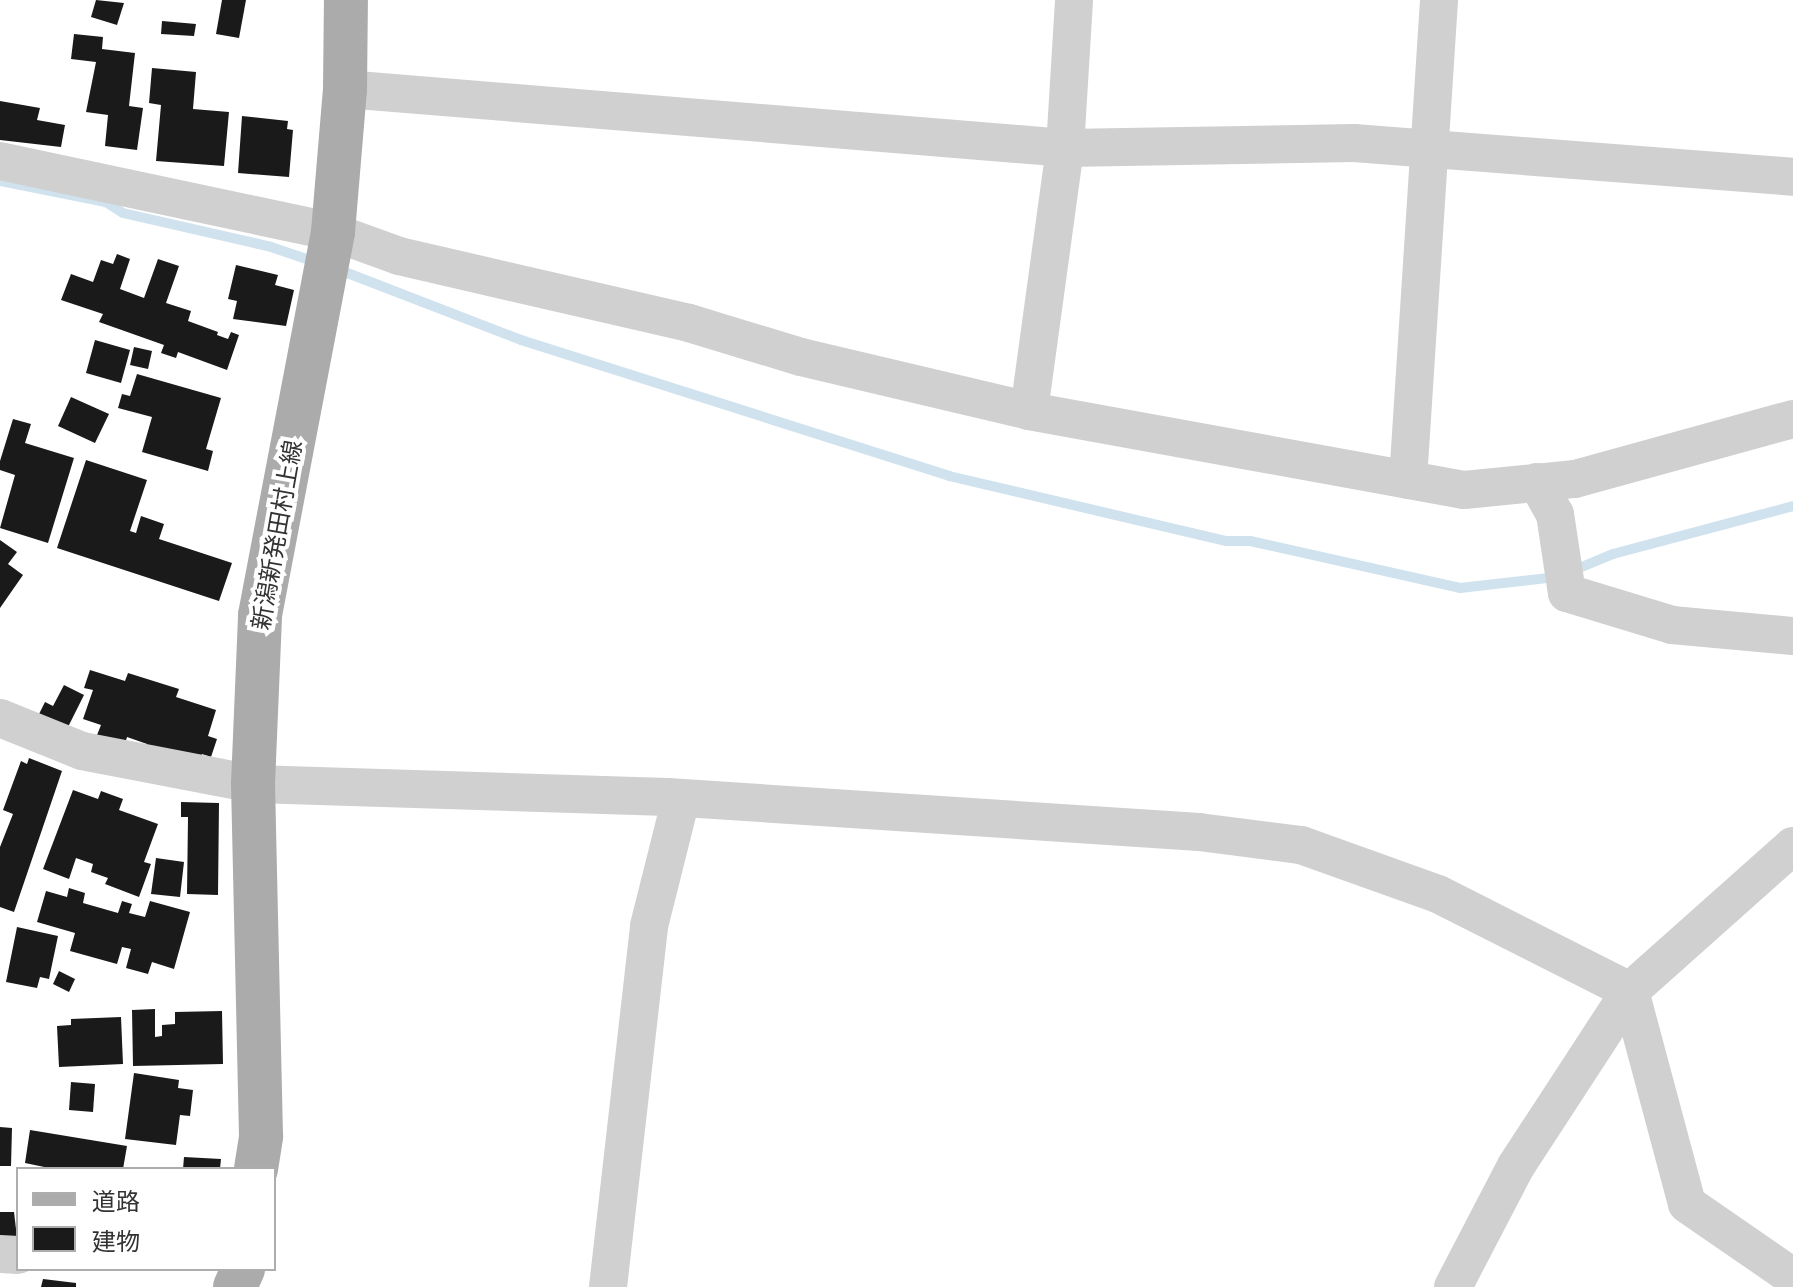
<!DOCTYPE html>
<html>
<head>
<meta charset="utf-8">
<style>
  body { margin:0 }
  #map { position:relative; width:1793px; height:1287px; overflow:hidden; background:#fff; font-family:Cabin,"Noto Sans JP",sans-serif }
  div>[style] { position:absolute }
  .stream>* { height:10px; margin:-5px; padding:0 5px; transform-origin:5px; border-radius:5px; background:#cfe2ee }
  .building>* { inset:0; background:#1a1a1a }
  .minor>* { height:38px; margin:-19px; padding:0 19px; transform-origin:19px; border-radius:19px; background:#d0d0d0 }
  .major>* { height:44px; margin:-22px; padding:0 22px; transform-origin:22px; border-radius:22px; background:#ababab }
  span { translate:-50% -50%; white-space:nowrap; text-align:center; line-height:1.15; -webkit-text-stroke:8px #fff; paint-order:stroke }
  .street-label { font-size:24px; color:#333 }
  .legend { position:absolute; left:16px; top:1167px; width:260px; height:104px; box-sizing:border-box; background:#fff; border:2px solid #adadad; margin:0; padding:10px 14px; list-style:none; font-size:24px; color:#333 }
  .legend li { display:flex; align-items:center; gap:16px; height:40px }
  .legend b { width:40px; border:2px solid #adadad }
</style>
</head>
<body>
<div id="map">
  <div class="stream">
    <i style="left:0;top:181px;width:108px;rotate:11.2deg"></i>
    <i style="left:106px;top:202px;width:20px;rotate:33deg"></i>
    <i style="left:123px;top:213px;width:152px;rotate:12.9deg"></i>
    <i style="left:271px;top:247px;width:50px;rotate:18.8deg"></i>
    <i style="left:337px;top:269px;width:197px;rotate:21.1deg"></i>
    <i style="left:521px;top:340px;width:449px;rotate:17.6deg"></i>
    <i style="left:949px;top:476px;width:285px;rotate:13.2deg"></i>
    <i style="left:1227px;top:541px;width:23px"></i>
    <i style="left:1250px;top:541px;width:215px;rotate:12.6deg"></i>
    <i style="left:1460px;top:588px;width:98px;rotate:-6.5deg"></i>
    <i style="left:1572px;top:571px;width:44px;rotate:-22.5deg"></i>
    <i style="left:1613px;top:554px;width:186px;rotate:-14.9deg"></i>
  </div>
  <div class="building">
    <i style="clip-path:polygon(96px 0,124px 3px,117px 25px,91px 17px)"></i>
    <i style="clip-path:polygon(222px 0,246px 0,239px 38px,216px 34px)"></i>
    <i style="clip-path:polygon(162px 21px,196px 24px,194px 36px,161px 34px)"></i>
    <i style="clip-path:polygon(74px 34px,103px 37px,102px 49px,135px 53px,129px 106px,143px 108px,137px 150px,105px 146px,108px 115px,86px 112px,96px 62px,71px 59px)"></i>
    <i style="clip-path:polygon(152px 68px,196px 72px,193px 109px,229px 112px,224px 166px,156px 161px,161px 105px,149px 103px)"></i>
    <i style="clip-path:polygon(0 101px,40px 108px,37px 120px,65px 125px,61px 147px,0 140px)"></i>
    <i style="clip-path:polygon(242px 116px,288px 121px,287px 129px,293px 130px,289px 177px,238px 173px)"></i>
    <i style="clip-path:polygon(117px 254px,130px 259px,120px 289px,144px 298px,158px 259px,179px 266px,166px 303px,191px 311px,188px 321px,218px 332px,217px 335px,228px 339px,231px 332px,239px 335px,227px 370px,178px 352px,176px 358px,161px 353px,164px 345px,99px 322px,103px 314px,61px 300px,71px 274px,93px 282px,101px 260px,113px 264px)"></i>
    <i style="clip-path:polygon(236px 265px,278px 275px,275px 285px,294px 290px,286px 326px,233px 319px,237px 301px,228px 299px)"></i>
    <i style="clip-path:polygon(95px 340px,130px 350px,121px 383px,86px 373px)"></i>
    <i style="clip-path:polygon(134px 347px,152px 351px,148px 369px,130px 365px)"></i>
    <i style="clip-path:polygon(137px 374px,221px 398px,206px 449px,213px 451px,208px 471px,142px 452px,152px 417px,118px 408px,122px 394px,130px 396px)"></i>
    <i style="clip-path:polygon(71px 397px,109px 414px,95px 443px,58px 426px)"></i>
    <i style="clip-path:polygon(13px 419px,31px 424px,25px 443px,74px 458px,48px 543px,0 528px,15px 475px,0 470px,0 461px)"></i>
    <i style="clip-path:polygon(86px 460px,147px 480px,130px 531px,136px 533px,141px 516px,164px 524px,159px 539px,232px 563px,219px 601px,57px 548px)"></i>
    <i style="clip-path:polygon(0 540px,17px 552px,8px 564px,23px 575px,0 608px)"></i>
    <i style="clip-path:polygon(90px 670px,125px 681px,128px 673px,179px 689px,176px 697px,216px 710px,208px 736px,217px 739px,211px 757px,202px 754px,198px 768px,144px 751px,147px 744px,127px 737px,125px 744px,97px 735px,101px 725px,83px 719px,93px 690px,84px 688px)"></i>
    <i style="clip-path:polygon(64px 685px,84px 695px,67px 729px,39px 714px,45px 702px,53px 706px)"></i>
    <i style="clip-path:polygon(29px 758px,62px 771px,14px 912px,0 907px,0 847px,13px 814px,3px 810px,21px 761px,27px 764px)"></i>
    <i style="clip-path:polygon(73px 790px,98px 799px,101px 791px,123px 799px,119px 810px,158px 824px,144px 862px,151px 864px,139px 897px,105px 884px,108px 878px,91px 872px,93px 864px,76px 858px,69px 879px,43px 869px)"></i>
    <i style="clip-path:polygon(181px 802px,219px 803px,218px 895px,187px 894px,188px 817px,181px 817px)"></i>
    <i style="clip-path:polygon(156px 858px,184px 862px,180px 897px,151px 894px)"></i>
    <i style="clip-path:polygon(69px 888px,85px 893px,83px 903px,118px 913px,122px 901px,132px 904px,129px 913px,145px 917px,150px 901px,190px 912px,174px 969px,152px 962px,148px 974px,126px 968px,131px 949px,122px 947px,117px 964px,70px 951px,75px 933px,37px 922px,46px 891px,67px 897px)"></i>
    <i style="clip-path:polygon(17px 927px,58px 936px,49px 979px,40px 977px,37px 988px,6px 982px)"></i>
    <i style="clip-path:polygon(59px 971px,75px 979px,69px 992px,53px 984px)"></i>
    <i style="clip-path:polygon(155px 1009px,155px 1037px,162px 1036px,162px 1025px,175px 1024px,175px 1012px,222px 1011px,223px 1064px,133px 1066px,132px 1010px)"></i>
    <i style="clip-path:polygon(121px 1017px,123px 1064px,59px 1067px,57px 1026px,71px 1025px,71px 1019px)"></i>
    <i style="clip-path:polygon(134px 1073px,179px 1080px,178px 1088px,193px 1090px,190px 1116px,180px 1115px,176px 1145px,125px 1139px)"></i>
    <i style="clip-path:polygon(71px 1082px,95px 1084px,93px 1112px,69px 1110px)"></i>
    <i style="clip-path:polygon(0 1127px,12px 1128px,11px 1166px,0 1166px)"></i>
    <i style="clip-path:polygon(30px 1130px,127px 1146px,123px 1169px,54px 1169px,25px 1163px)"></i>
    <i style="clip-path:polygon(184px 1157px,221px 1159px,220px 1169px,183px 1169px)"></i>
    <i style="clip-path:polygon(0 1212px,14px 1212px,18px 1246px,0 1245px)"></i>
    <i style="clip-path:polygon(43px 1279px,76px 1283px,76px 1287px,41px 1287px)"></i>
  </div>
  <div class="minor">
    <i style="left:345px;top:89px;width:722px;rotate:4.68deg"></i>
    <i style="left:1065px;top:148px;width:289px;rotate:-1deg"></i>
    <i style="left:1354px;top:143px;width:440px;rotate:4.4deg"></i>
    <i style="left:0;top:161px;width:340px;rotate:12deg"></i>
    <i style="left:333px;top:232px;width:70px;rotate:20deg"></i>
    <i style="left:399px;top:256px;width:298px;rotate:13deg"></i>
    <i style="left:689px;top:323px;width:117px;rotate:16.9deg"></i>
    <i style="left:801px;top:357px;width:234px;rotate:13.3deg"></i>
    <i style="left:1029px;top:411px;width:442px;rotate:10.3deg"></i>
    <i style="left:1464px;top:490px;width:112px;rotate:-5.7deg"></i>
    <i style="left:1575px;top:479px;width:226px;rotate:-15.4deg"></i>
    <i style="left:1029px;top:411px;width:265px;rotate:-82.2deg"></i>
    <i style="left:1065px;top:148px;width:148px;rotate:-86.5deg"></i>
    <i style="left:1408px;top:480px;width:481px;rotate:-86.3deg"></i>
    <i style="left:1537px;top:482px;width:37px;rotate:61deg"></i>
    <i style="left:1555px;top:514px;width:80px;rotate:81.4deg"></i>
    <i style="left:1567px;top:593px;width:110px;rotate:16.9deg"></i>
    <i style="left:1672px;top:625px;width:121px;rotate:5.2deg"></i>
    <i style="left:0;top:718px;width:88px;rotate:21.9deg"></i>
    <i style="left:82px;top:751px;width:174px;rotate:10.9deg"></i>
    <i style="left:253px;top:784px;width:415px;rotate:1.8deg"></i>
    <i style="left:668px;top:797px;width:532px;rotate:3.77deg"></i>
    <i style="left:1199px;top:832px;width:103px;rotate:7.3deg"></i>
    <i style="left:1301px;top:845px;width:145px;rotate:19.7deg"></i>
    <i style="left:1438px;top:894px;width:215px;rotate:26.8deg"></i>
    <i style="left:1630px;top:991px;width:220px;rotate:75deg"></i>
    <i style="left:1687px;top:1204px;width:129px;rotate:34.6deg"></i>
    <i style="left:0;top:1254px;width:18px;rotate:3deg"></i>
    <i style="left:608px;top:1287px;width:363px;rotate:-83.5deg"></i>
    <i style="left:649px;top:926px;width:131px;rotate:-75.9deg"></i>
    <i style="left:1453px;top:1287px;width:136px;rotate:-62.5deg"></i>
    <i style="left:1516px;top:1166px;width:209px;rotate:-56.9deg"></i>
    <i style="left:1630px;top:991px;width:218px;rotate:-41.7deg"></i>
  </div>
  <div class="major">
    <i style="left:256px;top:1169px;width:33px;rotate:-81deg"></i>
    <i style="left:261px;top:1136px;width:352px;rotate:-91.3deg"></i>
    <i style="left:253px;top:784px;width:169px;rotate:-87.6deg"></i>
    <i style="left:260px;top:615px;width:390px;rotate:-79.2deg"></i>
    <i style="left:333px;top:232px;width:144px;rotate:-85.2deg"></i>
    <i style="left:345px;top:89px;width:89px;rotate:-89.4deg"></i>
    <i style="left:235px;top:1287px;width:20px;rotate:-66deg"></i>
  </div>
  <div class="street-label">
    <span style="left:277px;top:535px;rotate:-80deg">新潟新発田村上線</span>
  </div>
  <ul class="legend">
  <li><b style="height:10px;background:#ababab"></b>道路</li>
  <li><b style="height:22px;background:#1a1a1a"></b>建物</li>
  </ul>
</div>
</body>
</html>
